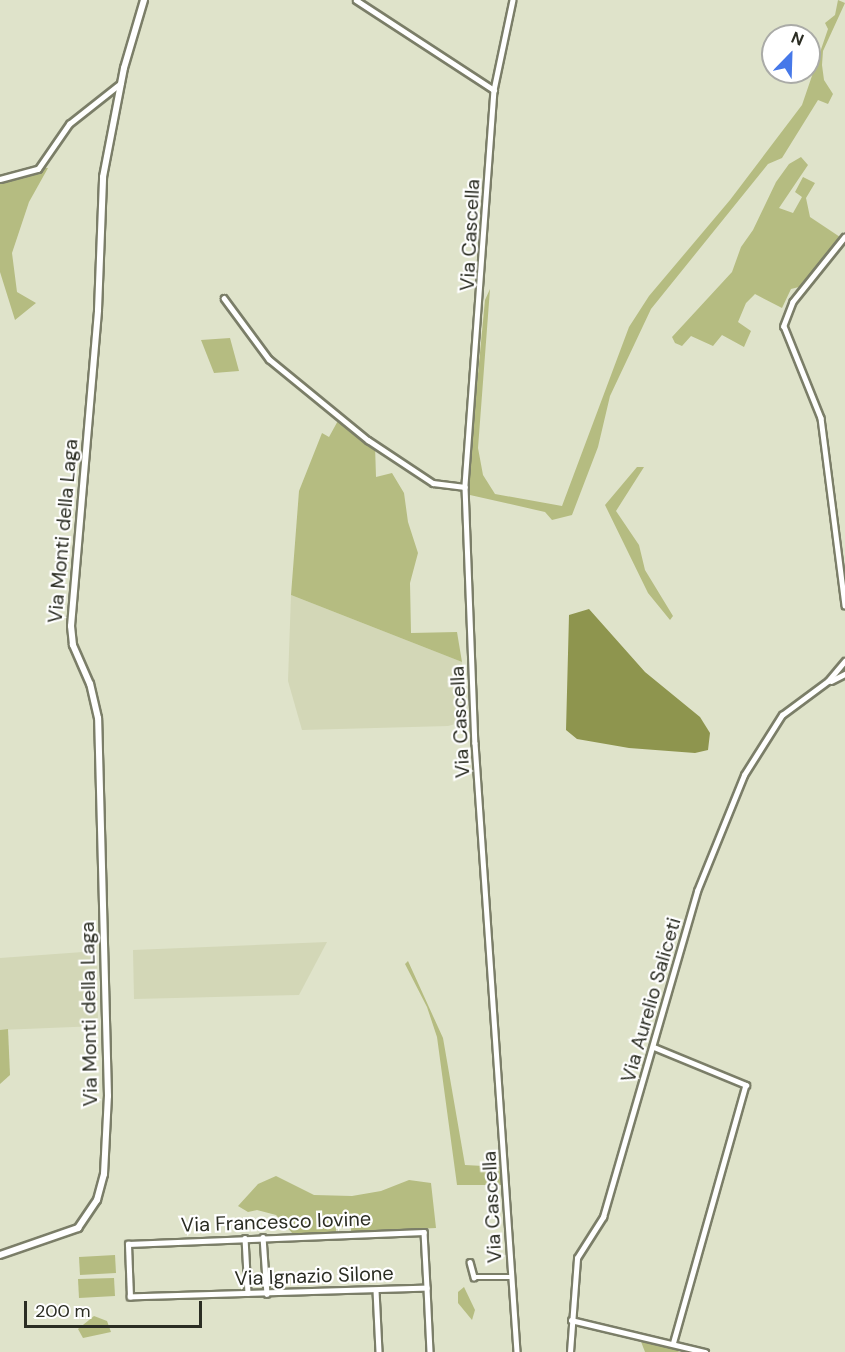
<!DOCTYPE html>
<html>
<head>
<meta charset="utf-8">
<style>
  body { margin:0 }
  #map { position:relative; width:845px; height:1352px; overflow:hidden; background:#dfe3ca; font-family:"DM Sans",sans-serif }
  div>[style] { position:absolute }
  .built>* { inset:0; background:#d3d7b7 }
  .green>* { inset:0; background:#b5bc81 }
  .water>* { inset:0; background:#8e954e }
  .roads { filter:drop-shadow(2px 0 #7b7e68) drop-shadow(-2px 0 #7b7e68) drop-shadow(0 2px #7b7e68) drop-shadow(0 -2px #7b7e68) }
  .minor>* { height:4.5px; margin:-2.25px; padding:0 2.25px; transform-origin:2.25px; border-radius:2.25px; background:#fff }
  .tertiary>* { height:6px; margin:-3px; padding:0 3px; transform-origin:3px; border-radius:3px; background:#fff }
  span { translate:-50% -50%; white-space:nowrap; text-align:center; line-height:1.15; -webkit-text-stroke:4.5px #fff; paint-order:stroke }
  .street-label { font-size:20px; color:#2b2d23 }
  .north { position:absolute; left:761px; top:24px; width:60px; height:60px; box-sizing:border-box; background:#fff; border:2px solid #aaaba7; border-radius:50%; rotate:23deg; font-size:16px; font-weight:700; line-height:24px; text-align:center; color:#2b2d23 }
  .north::after { content:''; display:block; margin:auto; width:21px; height:27px; background:#4678e9; clip-path:polygon(50% 0,100% 100%,50% 72%,0 100%) }
  .scale { position:absolute; left:24px; top:1301px; width:178px; height:27px; box-sizing:border-box; border:3px solid #2b2d23; border-top:0; padding-left:8px; font-size:18px; line-height:21px; white-space:nowrap; color:#2b2d23; -webkit-text-stroke:4px #fff; paint-order:stroke }
</style>
</head>
<body>
<div id="map">
  <div class="built">
    <i style="clip-path:polygon(291px 595px,462px 662px,467px 721px,448px 726px,302px 730px,288px 681px)"></i>
    <i style="clip-path:polygon(327px 942px,299px 995px,134px 999px,133px 950px)"></i>
    <i style="clip-path:polygon(97px 951px,98px 1026px,0 1030px,0 958px)"></i>
  </div>
  <div class="green">
    <i style="clip-path:polygon(838px 0,845px 3px,823px 51px,822px 65px,824px 80px,833px 94px,828px 104px,818px 100px,782px 158px,768px 164px,651px 309px,610px 396px,598px 447px,572px 515px,552px 520px,545px 512px,470px 495px,469px 469px,485px 300px,490px 289px,478px 448px,483px 475px,495px 494px,562px 506px,629px 327px,649px 296px,730px 200px,802px 105px,828px 29px,825px 23px,835px 15px)"></i>
    <i style="clip-path:polygon(801px 157px,808px 165px,779px 208px,793px 213px,802px 197px,795px 192px,803px 177px,815px 183px,806px 198px,810px 217px,843px 239px,803px 286px,791px 289px,782px 308px,755px 294px,746px 303px,738px 322px,751px 331px,744px 347px,722px 335px,713px 346px,691px 336px,682px 346px,675px 343px,672px 337px,732px 272px,741px 247px,753px 230px,776px 182px,789px 164px)"></i>
    <i style="clip-path:polygon(37px 167px,48px 168px,29px 202px,12px 253px,17px 292px,36px 303px,15px 320px,0 272px,0 175px)"></i>
    <i style="clip-path:polygon(230px 338px,239px 371px,214px 373px,201px 340px)"></i>
    <i style="clip-path:polygon(340px 417px,375px 445px,376px 477px,392px 473px,404px 493px,408px 522px,418px 553px,410px 583px,411px 633px,457px 632px,462px 662px,291px 595px,299px 491px,322px 433px,329px 437px)"></i>
    <i style="clip-path:polygon(637px 467px,644px 467px,616px 511px,639px 545px,645px 570px,673px 616px,670px 620px,648px 593px,605px 505px)"></i>
    <i style="clip-path:polygon(408px 961px,443px 1038px,465px 1165px,502px 1167px,504px 1185px,457px 1185px,437px 1037px,427px 1007px,405px 964px)"></i>
    <i style="clip-path:polygon(8px 1029px,10px 1075px,0 1084px,0 1030px)"></i>
    <i style="clip-path:polygon(276px 1176px,314px 1195px,352px 1196px,381px 1191px,409px 1180px,431px 1183px,436px 1228px,351px 1232px,351px 1226px,336px 1228px,336px 1232px,293px 1234px,276px 1215px,257px 1210px,248px 1212px,238px 1206px,258px 1184px)"></i>
    <i style="clip-path:polygon(115px 1255px,116px 1273px,80px 1275px,79px 1257px)"></i>
    <i style="clip-path:polygon(114px 1278px,115px 1296px,79px 1298px,78px 1279px)"></i>
    <i style="clip-path:polygon(464px 1287px,475px 1310px,472px 1320px,458px 1303px,458px 1292px)"></i>
    <i style="clip-path:polygon(94px 1316px,107px 1321px,111px 1332px,83px 1338px,78px 1329px)"></i>
    <i style="clip-path:polygon(640px 1339px,676px 1348px,679px 1352px,645px 1352px)"></i>
  </div>
  <div class="water">
    <i style="clip-path:polygon(589px 609px,645px 672px,700px 717px,710px 733px,708px 750px,695px 753px,629px 748px,577px 739px,566px 730px,569px 615px)"></i>
  </div>
  <div class="roads">
    <div class="minor">
      <i style="left:356px;top:0;width:165px;rotate:33.1deg"></i>
      <i style="left:513px;top:0;width:92px;rotate:101.9deg"></i>
      <i style="left:494px;top:90px;width:398px;rotate:94.2deg"></i>
      <i style="left:465px;top:487px;width:256px;rotate:87.8deg"></i>
      <i style="left:475px;top:743px;width:610px;rotate:86.05deg"></i>
      <i style="left:0;top:179px;width:39px;rotate:-15deg"></i>
      <i style="left:38px;top:169px;width:55px;rotate:-55.4deg"></i>
      <i style="left:69px;top:124px;width:66px;rotate:-38.3deg"></i>
      <i style="left:845px;top:237px;width:83px;rotate:128.7deg"></i>
      <i style="left:793px;top:302px;width:26px;rotate:111deg"></i>
      <i style="left:784px;top:326px;width:99px;rotate:68.1deg"></i>
      <i style="left:821px;top:418px;width:189px;rotate:82.7deg"></i>
      <i style="left:224px;top:298px;width:76px;rotate:53.6deg"></i>
      <i style="left:269px;top:359px;width:128px;rotate:39.3deg"></i>
      <i style="left:368px;top:440px;width:78px;rotate:33.5deg"></i>
      <i style="left:433px;top:483px;width:32px;rotate:7deg"></i>
      <i style="left:831px;top:681px;width:16px;rotate:-27deg"></i>
      <i style="left:654px;top:1047px;width:100px;rotate:22.4deg"></i>
      <i style="left:746px;top:1085px;width:269px;rotate:105.7deg"></i>
      <i style="left:263px;top:1237px;width:57px;rotate:86deg"></i>
      <i style="left:245px;top:1238px;width:55px;rotate:86.9deg"></i>
      <i style="left:470px;top:1262px;width:16px;rotate:75deg"></i>
      <i style="left:474px;top:1277px;width:38px"></i>
      <i style="left:427px;top:1288px;width:297px;rotate:178.3deg"></i>
      <i style="left:130px;top:1297px;width:53px;rotate:-92.2deg"></i>
      <i style="left:128px;top:1244px;width:296px;rotate:-2.3deg"></i>
      <i style="left:424px;top:1232px;width:56px;rotate:86.9deg"></i>
      <i style="left:427px;top:1288px;width:64px;rotate:87.3deg"></i>
      <i style="left:376px;top:1290px;width:62px;rotate:87.2deg"></i>
      <i style="left:571px;top:1320px;width:138px;rotate:13.4deg"></i>
      <i style="left:570px;top:1352px;width:94px;rotate:-85.7deg"></i>
      <i style="left:577px;top:1258px;width:49px;rotate:-57.6deg"></i>
      <i style="left:603px;top:1217px;width:339px;rotate:-73.9deg"></i>
      <i style="left:697px;top:891px;width:125px;rotate:-67.9deg"></i>
      <i style="left:744px;top:775px;width:71px;rotate:-57.7deg"></i>
      <i style="left:782px;top:715px;width:57px;rotate:-36.5deg"></i>
      <i style="left:828px;top:681px;width:26px;rotate:-50deg"></i>
    </div>
    <div class="tertiary">
      <i style="left:0;top:1255px;width:83px;rotate:-19.1deg"></i>
      <i style="left:78px;top:1228px;width:34px;rotate:-56deg"></i>
      <i style="left:97px;top:1200px;width:27px;rotate:-75deg"></i>
      <i style="left:104px;top:1174px;width:78px;rotate:-87.1deg"></i>
      <i style="left:108px;top:1096px;width:378px;rotate:-91.5deg"></i>
      <i style="left:98px;top:718px;width:35px;rotate:-103deg"></i>
      <i style="left:90px;top:684px;width:43px;rotate:-113.6deg"></i>
      <i style="left:73px;top:645px;width:19px;rotate:-96deg"></i>
      <i style="left:71px;top:626px;width:317px;rotate:-85.1deg"></i>
      <i style="left:98px;top:310px;width:133px;rotate:-87.8deg"></i>
      <i style="left:103px;top:177px;width:111px;rotate:-79.1deg"></i>
      <i style="left:124px;top:68px;width:71px;rotate:-73.6deg"></i>
    </div>
  </div>
  <div class="street-label">
    <span style="left:470px;top:235px;rotate:-87deg">Via Cascella</span>
    <span style="left:63px;top:531px;rotate:-85deg">Via Monti della Laga</span>
    <span style="left:460px;top:722px;rotate:-93deg">Via Cascella</span>
    <span style="left:651px;top:1000px;rotate:-74deg">Via Aurelio Saliceti</span>
    <span style="left:89px;top:1014px;rotate:-91deg">Via Monti della Laga</span>
    <span style="left:492px;top:1207px;rotate:-93deg">Via Cascella</span>
    <span style="left:276px;top:1222px;rotate:-2deg">Via Francesco Iovine</span>
    <span style="left:314px;top:1276px;rotate:-2deg">Via Ignazio Silone</span>
  </div>
  <div class="north">N</div>
  <div class="scale">200 m</div>
</div>
</body>
</html>
